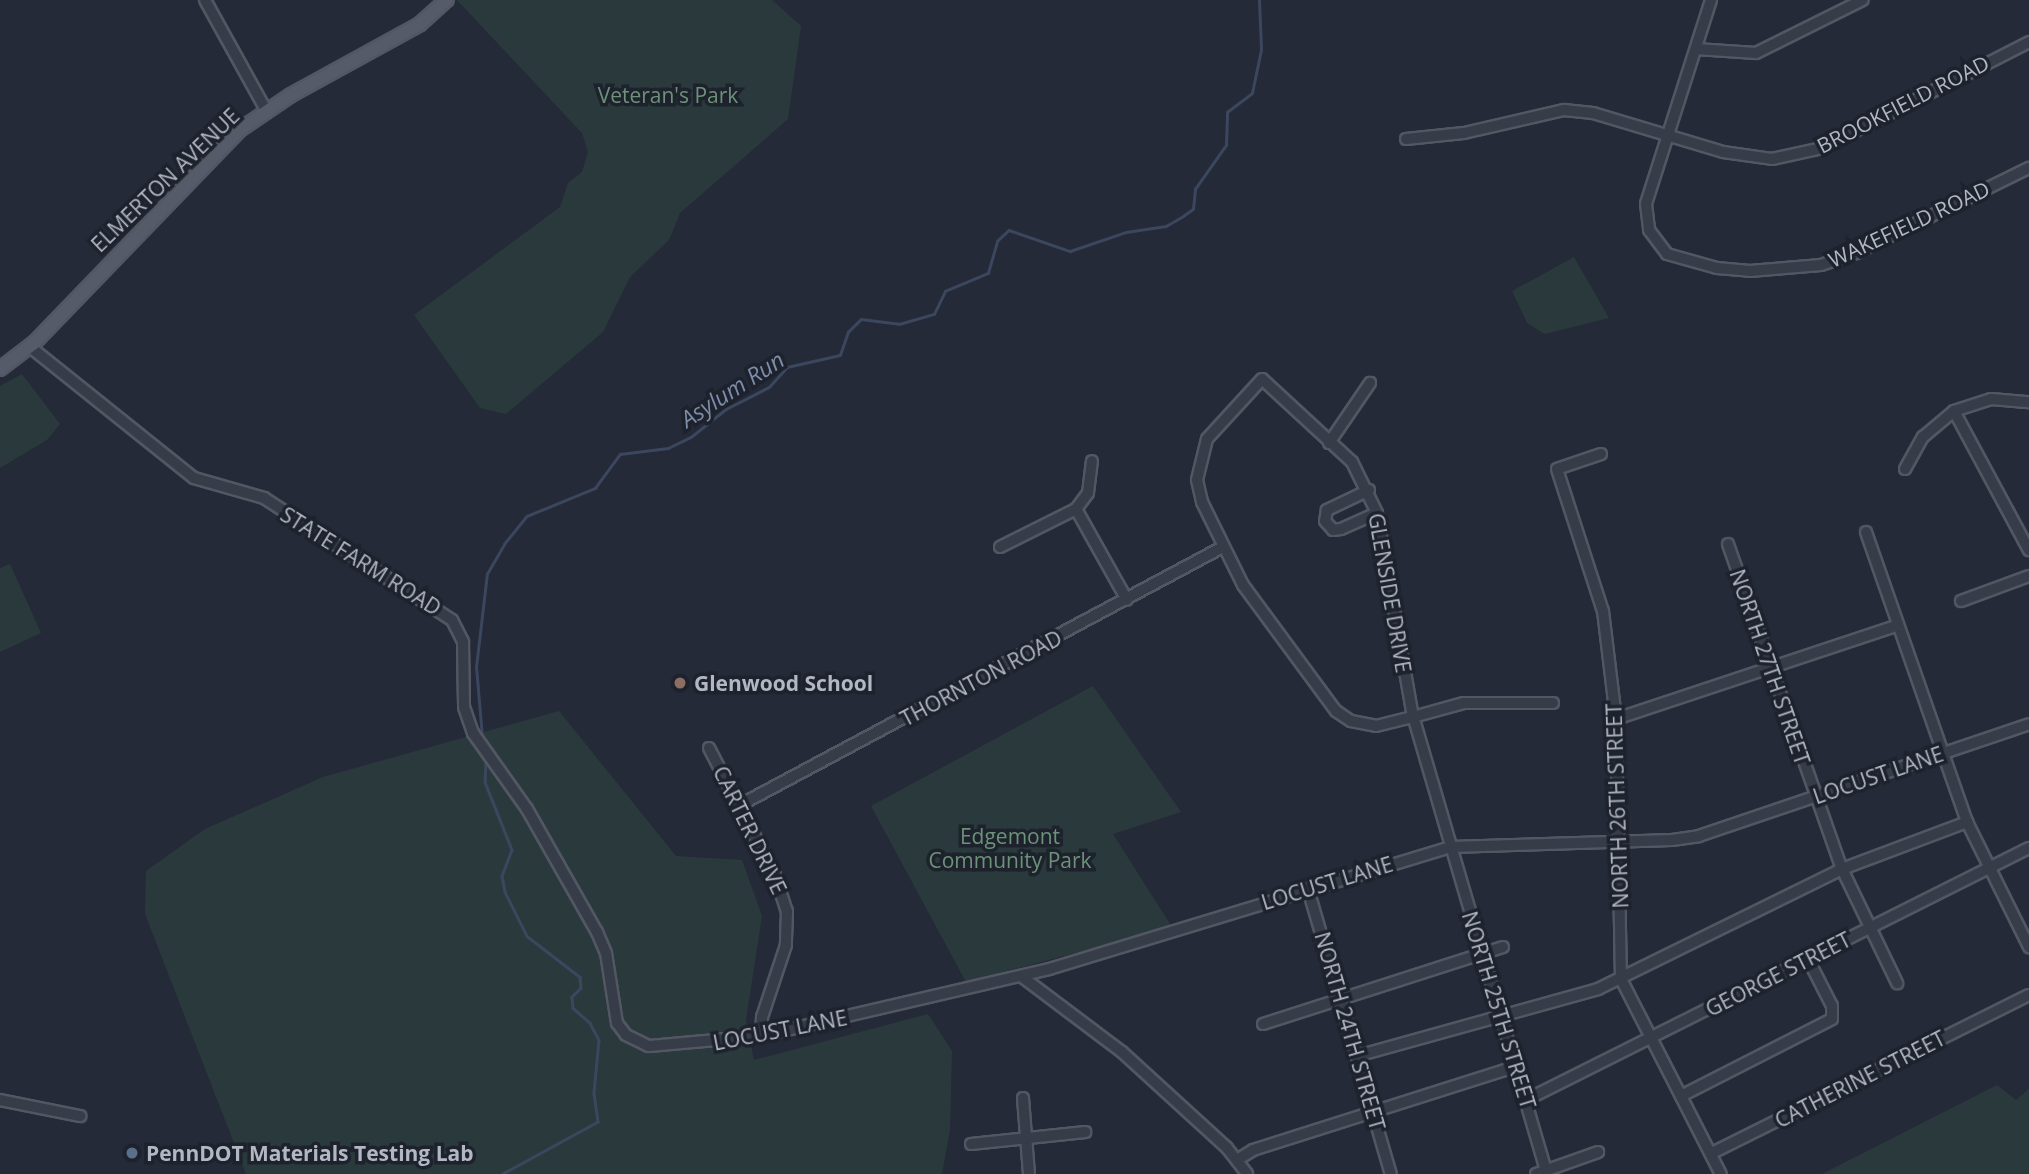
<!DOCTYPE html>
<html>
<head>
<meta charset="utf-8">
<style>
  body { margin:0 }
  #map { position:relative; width:2029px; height:1174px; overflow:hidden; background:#242a37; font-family:"Open Sans",sans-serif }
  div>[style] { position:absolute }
  .green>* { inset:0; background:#2a3a3c }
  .stream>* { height:2.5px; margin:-1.25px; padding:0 1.25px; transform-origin:1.25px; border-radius:1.25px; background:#3b475e }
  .roads { filter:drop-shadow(2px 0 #525763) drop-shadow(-2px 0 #525763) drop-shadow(0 2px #525763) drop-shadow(0 -2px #525763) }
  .minor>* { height:10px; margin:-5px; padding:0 5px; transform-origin:5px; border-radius:5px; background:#373d48 }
  .major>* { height:12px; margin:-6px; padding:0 6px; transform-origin:6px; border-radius:6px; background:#555b68 }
  .dots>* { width:19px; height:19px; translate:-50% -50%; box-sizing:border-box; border:4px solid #1d222d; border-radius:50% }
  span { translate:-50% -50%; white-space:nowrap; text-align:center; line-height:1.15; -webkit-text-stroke:7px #1d222d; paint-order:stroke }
  .park-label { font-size:21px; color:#6c9278 }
  .street-label { font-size:21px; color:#b2b7c4 }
  .poi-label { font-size:21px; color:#b2b7c4; font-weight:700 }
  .left { translate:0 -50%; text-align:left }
  .water-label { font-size:23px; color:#7d8ca9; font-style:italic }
</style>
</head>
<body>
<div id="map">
  <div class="green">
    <i style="clip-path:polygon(457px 0,772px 0,801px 26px,788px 119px,680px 213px,669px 240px,630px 277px,603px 332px,506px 414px,480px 408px,414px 315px,560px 207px,568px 183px,582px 172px,588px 152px,582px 133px)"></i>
    <i style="clip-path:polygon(1574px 257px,1609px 318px,1545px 334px,1527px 323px,1512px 291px)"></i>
    <i style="clip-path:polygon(22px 374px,60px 424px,47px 440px,0 468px,0 386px)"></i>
    <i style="clip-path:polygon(10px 564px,41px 633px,0 652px,0 568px)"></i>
    <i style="clip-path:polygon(1093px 686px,1181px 812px,1113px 834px,1172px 927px,966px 982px,871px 806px)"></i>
    <i style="clip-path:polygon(559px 711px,676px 856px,742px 860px,762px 916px,746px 1020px,754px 1060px,928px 1014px,952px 1051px,950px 1130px,942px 1174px,246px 1174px,145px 914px,146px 871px,205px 829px,323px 777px)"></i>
    <i style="clip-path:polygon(1997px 1085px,2016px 1100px,2029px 1089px,2029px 1174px,1822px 1174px)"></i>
  </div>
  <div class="stream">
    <i style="left:482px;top:737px;width:70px;rotate:-94.9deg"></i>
    <i style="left:476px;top:667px;width:94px;rotate:-83.3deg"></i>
    <i style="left:487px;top:574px;width:34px;rotate:-60deg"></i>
    <i style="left:504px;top:544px;width:36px;rotate:-51deg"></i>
    <i style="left:527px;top:516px;width:74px;rotate:-22.4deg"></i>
    <i style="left:595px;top:488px;width:42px;rotate:-53.7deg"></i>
    <i style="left:620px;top:454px;width:48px;rotate:-7.1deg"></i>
    <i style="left:668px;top:448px;width:25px;rotate:-26deg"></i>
    <i style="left:691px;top:437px;width:45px;rotate:-38.7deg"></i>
    <i style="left:726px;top:409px;width:48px;rotate:-27.1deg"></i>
    <i style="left:769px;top:387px;width:27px;rotate:-48deg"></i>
    <i style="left:787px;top:367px;width:54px;rotate:-12.8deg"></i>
    <i style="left:840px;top:355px;width:24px;rotate:-71deg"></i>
    <i style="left:848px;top:332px;width:18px;rotate:-45deg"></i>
    <i style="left:861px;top:319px;width:38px;rotate:7deg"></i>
    <i style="left:899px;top:324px;width:36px;rotate:-16deg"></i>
    <i style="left:934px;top:314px;width:25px;rotate:-64deg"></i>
    <i style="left:945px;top:291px;width:47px;rotate:-22.7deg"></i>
    <i style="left:988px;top:273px;width:33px;rotate:-74deg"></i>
    <i style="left:997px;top:241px;width:16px;rotate:-43deg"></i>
    <i style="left:1009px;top:230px;width:65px;rotate:19deg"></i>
    <i style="left:1070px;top:251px;width:59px;rotate:-18.7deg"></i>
    <i style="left:1126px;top:232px;width:40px;rotate:-8.5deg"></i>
    <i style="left:1166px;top:226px;width:20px;rotate:-30deg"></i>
    <i style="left:1183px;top:216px;width:12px;rotate:-35deg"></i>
    <i style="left:1193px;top:209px;width:20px;rotate:-84deg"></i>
    <i style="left:1195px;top:189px;width:54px;rotate:-54.8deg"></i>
    <i style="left:1226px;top:145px;width:33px;rotate:-88deg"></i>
    <i style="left:1227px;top:112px;width:31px;rotate:-37deg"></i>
    <i style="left:1252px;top:93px;width:44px;rotate:-78.2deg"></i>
    <i style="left:1261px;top:50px;width:50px;rotate:-92.3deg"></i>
    <i style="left:486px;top:758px;width:24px;rotate:92deg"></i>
    <i style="left:485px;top:782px;width:73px;rotate:68.3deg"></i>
    <i style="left:512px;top:850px;width:28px;rotate:111deg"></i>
    <i style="left:502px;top:876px;width:16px;rotate:79deg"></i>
    <i style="left:505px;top:892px;width:49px;rotate:63.4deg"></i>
    <i style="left:527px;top:936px;width:67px;rotate:37.7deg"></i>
    <i style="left:580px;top:977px;width:11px;rotate:85deg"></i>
    <i style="left:581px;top:988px;width:13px;rotate:135deg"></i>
    <i style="left:572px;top:997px;width:11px;rotate:85deg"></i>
    <i style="left:573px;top:1008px;width:23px;rotate:41deg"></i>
    <i style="left:590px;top:1023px;width:19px;rotate:62deg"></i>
    <i style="left:599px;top:1040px;width:53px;rotate:95.4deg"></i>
    <i style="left:594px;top:1093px;width:29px;rotate:82deg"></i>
    <i style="left:598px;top:1122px;width:108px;rotate:151.3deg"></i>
  </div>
  <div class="roads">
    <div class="minor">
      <i style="left:205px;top:0;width:126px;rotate:61deg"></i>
      <i style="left:1711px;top:0;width:214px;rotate:107.7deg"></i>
      <i style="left:1646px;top:204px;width:26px;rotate:83deg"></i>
      <i style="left:1649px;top:230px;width:30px;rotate:53deg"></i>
      <i style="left:1667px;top:254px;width:52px;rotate:15.6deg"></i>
      <i style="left:1717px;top:268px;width:33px;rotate:5deg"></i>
      <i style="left:1750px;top:271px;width:71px;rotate:-4.8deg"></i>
      <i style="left:1821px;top:265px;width:37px;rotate:-19deg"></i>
      <i style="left:1856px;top:253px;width:193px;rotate:-26.2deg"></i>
      <i style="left:1696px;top:49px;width:60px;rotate:3.8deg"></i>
      <i style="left:1756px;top:53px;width:119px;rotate:-26.4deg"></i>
      <i style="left:1406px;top:139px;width:58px;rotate:-5.9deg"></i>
      <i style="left:1464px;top:133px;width:103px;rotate:-13deg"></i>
      <i style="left:1564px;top:110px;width:29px;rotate:6deg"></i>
      <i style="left:1593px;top:113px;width:136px;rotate:16.7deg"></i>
      <i style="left:1723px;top:152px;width:49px;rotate:8.1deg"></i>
      <i style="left:1772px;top:159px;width:51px;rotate:-12.4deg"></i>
      <i style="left:1822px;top:148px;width:233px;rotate:-27.1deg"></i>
      <i style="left:29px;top:346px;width:211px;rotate:38.7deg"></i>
      <i style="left:194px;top:478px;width:73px;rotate:15.9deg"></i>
      <i style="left:264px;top:498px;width:224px;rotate:33deg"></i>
      <i style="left:452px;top:620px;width:25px;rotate:63deg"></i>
      <i style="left:463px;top:642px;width:65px;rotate:89.1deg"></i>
      <i style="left:464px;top:707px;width:28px;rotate:71deg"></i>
      <i style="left:473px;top:733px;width:93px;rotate:54.6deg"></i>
      <i style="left:527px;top:809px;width:142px;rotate:60.4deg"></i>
      <i style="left:597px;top:932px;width:23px;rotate:67deg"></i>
      <i style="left:606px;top:953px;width:71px;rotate:81.1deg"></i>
      <i style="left:617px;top:1023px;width:15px;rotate:53deg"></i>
      <i style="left:626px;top:1035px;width:25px;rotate:26deg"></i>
      <i style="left:649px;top:1046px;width:112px;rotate:-5.1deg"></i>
      <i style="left:761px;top:1036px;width:296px;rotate:-13.1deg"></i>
      <i style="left:1049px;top:969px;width:420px;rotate:-16.9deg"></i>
      <i style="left:1451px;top:847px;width:221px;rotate:-1.8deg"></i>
      <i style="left:1672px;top:840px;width:27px;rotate:-8deg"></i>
      <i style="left:1699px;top:836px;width:348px;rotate:-18.7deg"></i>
      <i style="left:1954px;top:411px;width:158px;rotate:61.7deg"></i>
      <i style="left:1329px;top:443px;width:73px;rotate:-55.7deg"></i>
      <i style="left:1601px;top:454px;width:46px;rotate:161.2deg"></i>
      <i style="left:1557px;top:469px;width:149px;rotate:72.1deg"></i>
      <i style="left:1603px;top:611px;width:109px;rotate:83.1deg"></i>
      <i style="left:1616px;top:719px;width:260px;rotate:88.9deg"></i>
      <i style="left:1621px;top:979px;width:219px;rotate:62.9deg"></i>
      <i style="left:1905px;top:469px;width:37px;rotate:-61deg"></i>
      <i style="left:1923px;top:437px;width:40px;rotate:-40deg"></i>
      <i style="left:1954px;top:411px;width:39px;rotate:-18deg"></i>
      <i style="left:1991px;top:399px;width:38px;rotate:5deg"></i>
      <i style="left:1369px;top:490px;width:47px;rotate:154.5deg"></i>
      <i style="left:1327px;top:510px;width:11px;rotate:100deg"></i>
      <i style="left:1325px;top:521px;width:12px;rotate:48deg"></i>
      <i style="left:1333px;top:530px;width:8px;rotate:-7deg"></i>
      <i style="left:1341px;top:529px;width:39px;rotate:-24deg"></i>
      <i style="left:1076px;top:509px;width:104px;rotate:60.7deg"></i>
      <i style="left:1866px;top:532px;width:307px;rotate:70.8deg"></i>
      <i style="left:1967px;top:822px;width:140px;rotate:63.6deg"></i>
      <i style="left:1728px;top:544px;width:344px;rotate:70.7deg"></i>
      <i style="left:1842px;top:869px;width:127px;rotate:64.2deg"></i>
      <i style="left:1000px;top:547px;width:85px;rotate:-26.6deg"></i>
      <i style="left:1076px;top:509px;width:20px;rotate:-53deg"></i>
      <i style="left:1088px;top:493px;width:32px;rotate:-83deg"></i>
      <i style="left:1961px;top:601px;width:72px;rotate:-20.2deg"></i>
      <i style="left:1616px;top:719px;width:297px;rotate:-18.4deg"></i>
      <i style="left:709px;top:748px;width:143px;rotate:62.5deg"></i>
      <i style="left:775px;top:875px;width:38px;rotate:72deg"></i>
      <i style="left:787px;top:911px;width:34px;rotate:92deg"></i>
      <i style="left:786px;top:945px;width:76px;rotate:108.4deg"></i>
      <i style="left:762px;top:1017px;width:19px;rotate:93deg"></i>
      <i style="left:740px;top:805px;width:545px;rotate:-28.12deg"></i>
      <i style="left:1308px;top:889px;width:297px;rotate:73.8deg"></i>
      <i style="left:1021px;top:976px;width:126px;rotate:37deg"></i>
      <i style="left:1122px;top:1052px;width:142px;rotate:42.4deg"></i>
      <i style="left:1227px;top:1148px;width:33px;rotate:52deg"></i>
      <i style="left:1263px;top:1024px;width:252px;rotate:-17.8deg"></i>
      <i style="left:1357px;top:1056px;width:250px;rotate:-15.5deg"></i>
      <i style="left:1598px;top:989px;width:272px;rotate:-26.2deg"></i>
      <i style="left:1842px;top:869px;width:134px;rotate:-20.6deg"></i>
      <i style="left:1681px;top:1096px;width:169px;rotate:-27deg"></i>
      <i style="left:1832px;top:1019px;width:13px;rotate:-90deg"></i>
      <i style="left:1832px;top:1006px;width:53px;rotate:-117.1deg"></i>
      <i style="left:1023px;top:1098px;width:76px;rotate:85.5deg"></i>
      <i style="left:0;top:1100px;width:82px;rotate:11.3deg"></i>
      <i style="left:1526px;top:1100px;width:563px;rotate:-26.61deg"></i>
      <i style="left:971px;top:1144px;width:115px;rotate:-6deg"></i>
      <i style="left:1712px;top:1153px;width:354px;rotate:-26.5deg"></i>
      <i style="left:1237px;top:1160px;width:19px;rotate:-32deg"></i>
      <i style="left:1253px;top:1150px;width:275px;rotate:-17.6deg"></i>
      <i style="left:1536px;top:1174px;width:66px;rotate:-19.5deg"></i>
      <i style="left:1547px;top:1174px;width:476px;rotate:-106.3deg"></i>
      <i style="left:1413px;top:717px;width:207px;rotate:-100deg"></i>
      <i style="left:1377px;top:513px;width:57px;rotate:-116.1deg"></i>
      <i style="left:1352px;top:462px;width:122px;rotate:-137.3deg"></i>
      <i style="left:1262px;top:379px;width:81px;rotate:132.5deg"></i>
      <i style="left:1207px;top:439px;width:42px;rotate:103.7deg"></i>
      <i style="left:1197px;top:480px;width:23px;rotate:77deg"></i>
      <i style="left:1202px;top:502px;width:93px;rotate:63.7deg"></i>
      <i style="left:1243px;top:585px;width:157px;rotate:53.6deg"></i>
      <i style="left:1336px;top:711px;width:18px;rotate:34deg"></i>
      <i style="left:1351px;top:721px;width:25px;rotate:11deg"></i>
      <i style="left:1376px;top:726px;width:38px;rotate:-14deg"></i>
      <i style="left:1413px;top:717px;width:53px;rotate:-15.4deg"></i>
      <i style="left:1464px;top:703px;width:89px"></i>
    </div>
    <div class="major">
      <i style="left:0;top:369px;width:43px;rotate:-37.4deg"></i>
      <i style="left:34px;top:343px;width:298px;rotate:-46deg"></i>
      <i style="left:241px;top:129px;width:60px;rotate:-34.2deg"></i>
      <i style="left:291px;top:95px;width:147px;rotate:-28.8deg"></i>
      <i style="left:420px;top:24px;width:36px;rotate:-42deg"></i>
    </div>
  </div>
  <div class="dots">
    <i style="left:680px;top:683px;background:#8d6e63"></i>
    <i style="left:132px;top:1153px;background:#5c6f8a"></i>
  </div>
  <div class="park-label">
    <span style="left:668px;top:95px">Veteran's Park</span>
    <span style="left:1010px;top:848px">Edgemont<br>Community Park</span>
  </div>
  <div class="street-label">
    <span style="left:1903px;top:104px;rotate:-27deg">BROOKFIELD ROAD</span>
    <span style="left:165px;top:180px;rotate:-44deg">ELMERTON AVENUE</span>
    <span style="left:1909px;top:224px;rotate:-25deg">WAKEFIELD ROAD</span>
    <span style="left:361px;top:561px;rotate:32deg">STATE FARM ROAD</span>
    <span style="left:1390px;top:593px;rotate:80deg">GLENSIDE DRIVE</span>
    <span style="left:1770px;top:667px;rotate:71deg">NORTH 27TH STREET</span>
    <span style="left:981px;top:678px;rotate:-28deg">THORNTON ROAD</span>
    <span style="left:1878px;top:775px;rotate:-19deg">LOCUST LANE</span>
    <span style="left:1617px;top:806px;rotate:-92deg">NORTH 26TH STREET</span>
    <span style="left:750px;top:830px;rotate:64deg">CARTER DRIVE</span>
    <span style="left:1327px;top:883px;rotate:-17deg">LOCUST LANE</span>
    <span style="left:1778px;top:974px;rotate:-27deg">GEORGE STREET</span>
    <span style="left:1499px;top:1010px;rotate:73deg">NORTH 25TH STREET</span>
    <span style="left:780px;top:1030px;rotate:-11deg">LOCUST LANE</span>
    <span style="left:1350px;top:1031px;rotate:74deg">NORTH 24TH STREET</span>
    <span style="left:1860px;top:1079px;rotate:-27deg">CATHERINE STREET</span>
  </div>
  <div class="poi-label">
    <span class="left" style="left:694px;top:683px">Glenwood School</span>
    <span class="left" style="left:146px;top:1153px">PennDOT Materials Testing Lab</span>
  </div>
  <div class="water-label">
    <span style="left:732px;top:389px;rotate:-33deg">Asylum Run</span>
  </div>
</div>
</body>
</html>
